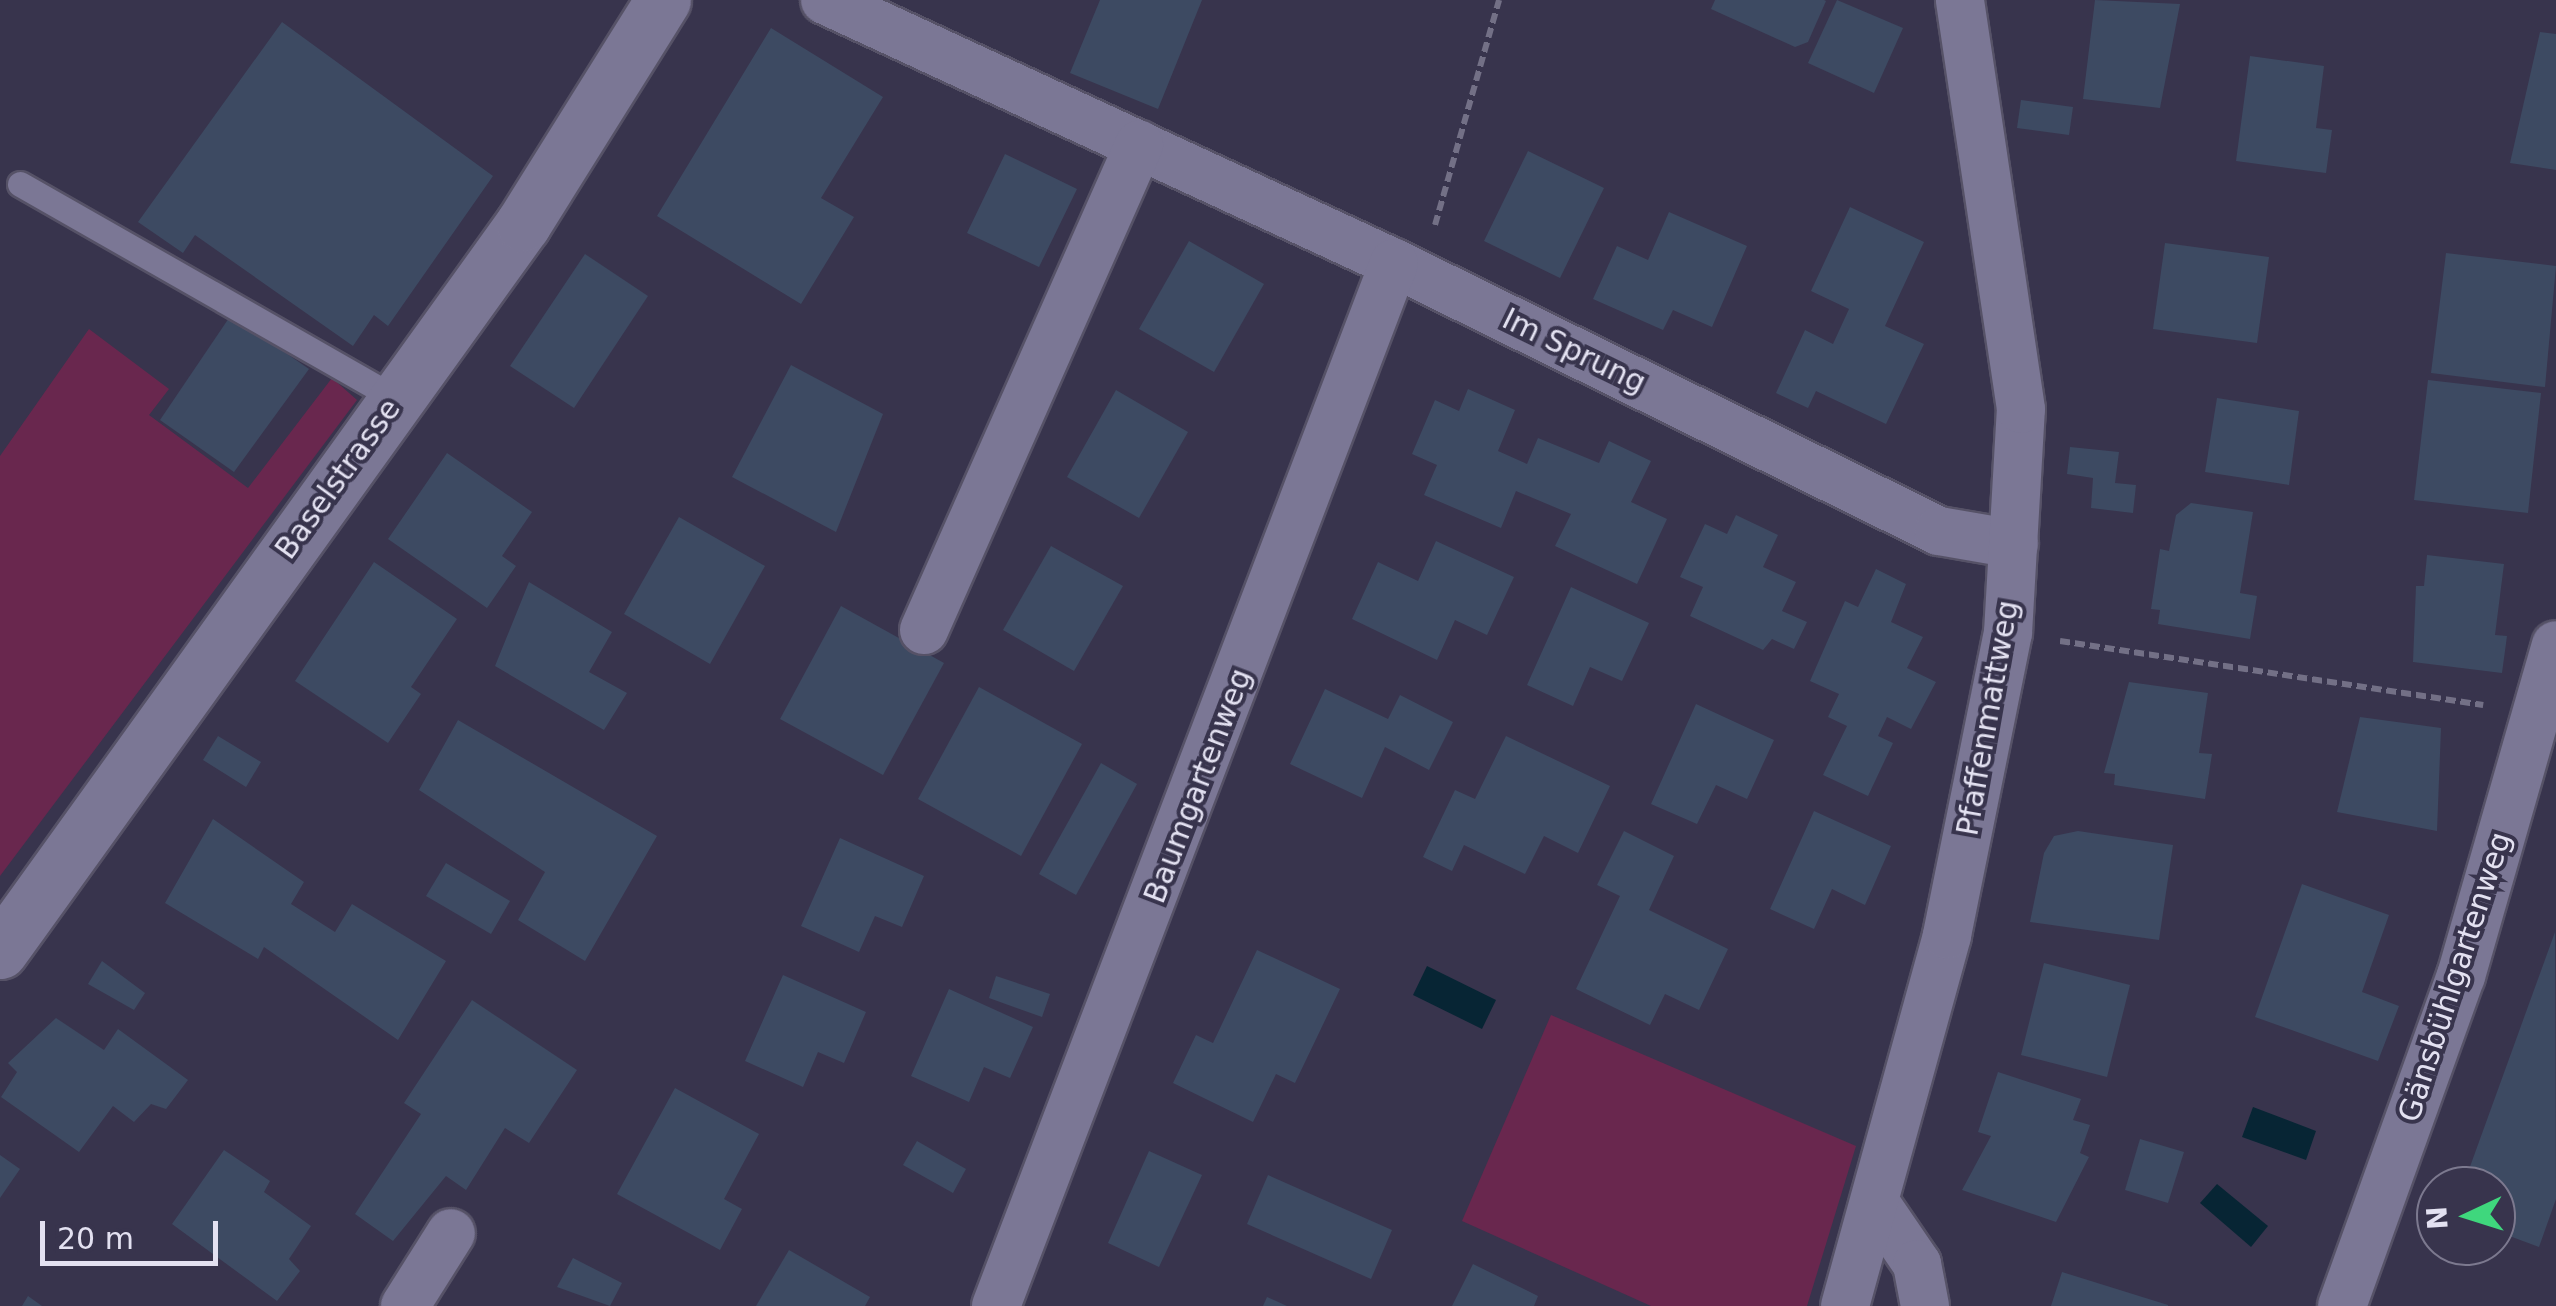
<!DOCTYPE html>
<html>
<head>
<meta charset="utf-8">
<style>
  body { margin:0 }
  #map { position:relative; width:2556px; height:1306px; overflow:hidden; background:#38344d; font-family:"DejaVu Sans",sans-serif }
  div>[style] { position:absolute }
  .green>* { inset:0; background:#69274e }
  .water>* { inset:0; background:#072534 }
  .building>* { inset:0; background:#3d4a62 }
  .path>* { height:6px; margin-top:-3px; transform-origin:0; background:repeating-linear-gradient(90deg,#737086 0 10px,transparent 0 15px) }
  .roads { filter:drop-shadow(2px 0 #565267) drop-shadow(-2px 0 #565267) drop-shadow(0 2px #565267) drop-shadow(0 -2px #565267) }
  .service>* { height:25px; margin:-12.5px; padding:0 12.5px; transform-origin:12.5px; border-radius:12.5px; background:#7b7795 }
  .minor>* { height:48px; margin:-24px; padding:0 24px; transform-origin:24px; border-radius:24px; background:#7b7795 }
  .tertiary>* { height:55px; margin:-27.5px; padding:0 27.5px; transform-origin:27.5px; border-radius:27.5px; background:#7b7795 }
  span { translate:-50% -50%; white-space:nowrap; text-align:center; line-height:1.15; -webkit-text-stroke:8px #38344d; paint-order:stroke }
  .street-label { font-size:30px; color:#e3e1f1 }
  .north { position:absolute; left:2416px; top:1166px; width:100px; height:100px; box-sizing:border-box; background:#38344d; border:2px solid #7c798f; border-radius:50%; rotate:266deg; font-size:28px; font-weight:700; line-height:40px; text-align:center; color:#e3e1f1 }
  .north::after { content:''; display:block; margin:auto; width:35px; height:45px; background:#3fd77d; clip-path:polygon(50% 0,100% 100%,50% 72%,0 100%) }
  .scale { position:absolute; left:40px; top:1221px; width:178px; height:45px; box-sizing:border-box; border:5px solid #e3e1f1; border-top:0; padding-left:12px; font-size:30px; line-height:35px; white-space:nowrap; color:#e3e1f1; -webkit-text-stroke:8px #38344d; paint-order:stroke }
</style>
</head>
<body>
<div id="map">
  <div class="green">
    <i style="clip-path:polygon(89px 329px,169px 389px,149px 415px,248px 488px,332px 378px,357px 400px,0 876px,0 456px)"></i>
    <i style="clip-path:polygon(1551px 1015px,1856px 1146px,1807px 1306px,1651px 1306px,1462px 1221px)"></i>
  </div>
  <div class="water">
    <i style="clip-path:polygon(1427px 966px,1496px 1000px,1482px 1029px,1413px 995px)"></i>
    <i style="clip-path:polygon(2253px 1107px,2316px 1131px,2306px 1160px,2242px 1137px)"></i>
    <i style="clip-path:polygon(2217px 1184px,2268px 1226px,2251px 1247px,2200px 1203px)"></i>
  </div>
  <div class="building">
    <i style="clip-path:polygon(1100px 0,1202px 0,1158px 109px,1070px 73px)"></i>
    <i style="clip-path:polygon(1715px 0,1824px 0,1826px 1px,1808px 42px,1795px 47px,1711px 9px)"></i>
    <i style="clip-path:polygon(1837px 0,1903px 28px,1874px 93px,1808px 63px)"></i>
    <i style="clip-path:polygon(2095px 0,2180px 4px,2160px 108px,2083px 99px)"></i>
    <i style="clip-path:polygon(282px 22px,493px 176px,388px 326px,374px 315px,353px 346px,195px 235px,183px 253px,138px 222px)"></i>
    <i style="clip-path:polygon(771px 28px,883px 97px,821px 198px,854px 217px,801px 304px,657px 216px)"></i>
    <i style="clip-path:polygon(2540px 32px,2556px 34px,2556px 170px,2510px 163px)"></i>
    <i style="clip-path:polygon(2250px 56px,2324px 66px,2316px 128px,2332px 130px,2326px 173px,2236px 161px)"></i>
    <i style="clip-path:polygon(2021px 100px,2073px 107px,2069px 135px,2017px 128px)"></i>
    <i style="clip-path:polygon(1528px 151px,1604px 188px,1560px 278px,1484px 241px)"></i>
    <i style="clip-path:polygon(1005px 154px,1077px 189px,1039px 267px,967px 233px)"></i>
    <i style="clip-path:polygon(1850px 207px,1924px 242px,1885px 326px,1924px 344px,1886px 424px,1816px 391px,1808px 408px,1776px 393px,1805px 330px,1833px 344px,1849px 309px,1811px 291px)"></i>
    <i style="clip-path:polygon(1669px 212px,1747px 246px,1712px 327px,1673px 310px,1663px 330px,1593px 299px,1617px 246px,1648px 260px)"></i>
    <i style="clip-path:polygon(1189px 241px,1264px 284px,1214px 372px,1139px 329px)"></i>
    <i style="clip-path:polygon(2165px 243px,2269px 257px,2257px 343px,2153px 329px)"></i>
    <i style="clip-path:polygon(2446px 253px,2556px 266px,2545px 387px,2431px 373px)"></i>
    <i style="clip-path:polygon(585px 254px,648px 296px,574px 408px,510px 366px)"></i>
    <i style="clip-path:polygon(231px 315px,309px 369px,234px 472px,160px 420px)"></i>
    <i style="clip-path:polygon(791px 365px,883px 414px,836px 532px,732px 477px)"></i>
    <i style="clip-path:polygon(2428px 380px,2541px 393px,2528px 513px,2414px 500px)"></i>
    <i style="clip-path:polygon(1468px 389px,1515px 410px,1498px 451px,1527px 464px,1538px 438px,1599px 463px,1609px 441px,1651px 461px,1631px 502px,1667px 519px,1637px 584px,1555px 546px,1571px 514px,1516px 491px,1501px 528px,1424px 495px,1437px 465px,1412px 454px,1435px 400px,1459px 411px)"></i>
    <i style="clip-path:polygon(1116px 390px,1188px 432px,1139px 518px,1067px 477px)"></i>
    <i style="clip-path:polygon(2217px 398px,2299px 411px,2289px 485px,2205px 472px)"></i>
    <i style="clip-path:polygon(2070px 447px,2119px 452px,2115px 483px,2136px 485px,2133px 513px,2091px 508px,2093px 478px,2067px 474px)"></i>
    <i style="clip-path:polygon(447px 453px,532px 512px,502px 556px,516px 566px,487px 608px,388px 539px)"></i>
    <i style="clip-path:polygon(2191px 503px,2253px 512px,2240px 593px,2257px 596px,2250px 639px,2158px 624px,2160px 610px,2151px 609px,2160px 549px,2169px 551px,2176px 515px)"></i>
    <i style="clip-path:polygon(1736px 515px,1778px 535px,1763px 567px,1796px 582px,1782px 611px,1807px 622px,1794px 649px,1772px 639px,1763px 650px,1690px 616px,1703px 587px,1680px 577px,1705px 524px,1727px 534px)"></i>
    <i style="clip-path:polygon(679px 517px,765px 566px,710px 664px,624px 614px)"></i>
    <i style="clip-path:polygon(1436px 541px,1514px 577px,1487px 635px,1455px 620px,1437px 660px,1352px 619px,1378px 562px,1418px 581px)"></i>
    <i style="clip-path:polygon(1051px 546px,1123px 586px,1074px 671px,1003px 630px)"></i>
    <i style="clip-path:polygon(2427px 555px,2504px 564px,2495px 635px,2507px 636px,2502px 673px,2413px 662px,2416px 586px,2424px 586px)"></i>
    <i style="clip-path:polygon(374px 562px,457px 619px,411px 687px,421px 694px,388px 743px,295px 681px)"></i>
    <i style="clip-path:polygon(1876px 569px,1906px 584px,1891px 622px,1923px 637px,1907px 668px,1936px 682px,1911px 729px,1887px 717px,1878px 736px,1893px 743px,1868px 796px,1823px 775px,1847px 726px,1828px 717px,1839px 694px,1810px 681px,1845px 601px,1858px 607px)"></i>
    <i style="clip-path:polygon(529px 582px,612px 632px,589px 672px,627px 693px,604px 730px,495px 666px)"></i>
    <i style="clip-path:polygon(1571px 587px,1649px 623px,1622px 681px,1590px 667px,1573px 706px,1527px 685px)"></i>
    <i style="clip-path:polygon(841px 606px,944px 663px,883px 775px,780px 719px)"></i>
    <i style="clip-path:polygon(2129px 682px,2208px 693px,2199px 753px,2212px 754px,2205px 799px,2114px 785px,2115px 774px,2104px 773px)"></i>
    <i style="clip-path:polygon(979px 687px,1082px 744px,1021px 856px,918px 799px)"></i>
    <i style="clip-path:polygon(1325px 689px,1388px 719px,1400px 695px,1453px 722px,1429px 770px,1385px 747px,1362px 798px,1290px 764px)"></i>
    <i style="clip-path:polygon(1696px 704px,1774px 740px,1747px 799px,1716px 785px,1697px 824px,1651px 804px)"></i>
    <i style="clip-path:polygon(2360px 717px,2441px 728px,2437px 831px,2337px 812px)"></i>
    <i style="clip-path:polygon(458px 720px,657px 836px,585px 961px,518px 920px,545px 872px,419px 790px)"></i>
    <i style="clip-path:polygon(218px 736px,261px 762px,246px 787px,203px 760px)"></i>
    <i style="clip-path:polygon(1506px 736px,1610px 786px,1578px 853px,1544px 836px,1525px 874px,1464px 845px,1452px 871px,1423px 857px,1455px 790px,1475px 799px)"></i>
    <i style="clip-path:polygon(1101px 763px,1137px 784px,1076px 895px,1039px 874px)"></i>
    <i style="clip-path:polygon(1814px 811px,1891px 846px,1865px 905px,1832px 889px,1814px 929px,1770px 909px)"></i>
    <i style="clip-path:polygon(213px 819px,304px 882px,291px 904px,335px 932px,352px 904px,446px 961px,398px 1040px,264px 947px,258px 959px,165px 903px)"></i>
    <i style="clip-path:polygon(1624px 831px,1674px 856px,1649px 910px,1728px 949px,1699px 1010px,1665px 994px,1650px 1025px,1576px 989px,1620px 896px,1597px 885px)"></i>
    <i style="clip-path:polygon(2078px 831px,2173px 845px,2159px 940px,2030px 922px,2044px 853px,2054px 836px)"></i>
    <i style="clip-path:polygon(840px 838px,924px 876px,902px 927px,875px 916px,859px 952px,801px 926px)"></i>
    <i style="clip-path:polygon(446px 863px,510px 901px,491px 934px,426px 896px)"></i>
    <i style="clip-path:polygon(2302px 884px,2389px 915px,2362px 992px,2399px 1006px,2378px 1061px,2255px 1017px)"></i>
    <i style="clip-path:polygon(2555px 932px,2556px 1199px,2539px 1247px,2496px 1231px,2496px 1186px,2463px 1186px)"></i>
    <i style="clip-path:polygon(1257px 950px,1340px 989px,1295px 1083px,1276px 1074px,1253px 1122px,1173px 1083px,1196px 1035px,1213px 1043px)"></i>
    <i style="clip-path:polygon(102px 961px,145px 993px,134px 1010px,88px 984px)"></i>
    <i style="clip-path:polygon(2044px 963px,2130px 985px,2107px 1077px,2021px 1055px)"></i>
    <i style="clip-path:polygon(783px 975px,866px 1012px,844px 1063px,818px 1052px,803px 1087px,745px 1061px)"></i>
    <i style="clip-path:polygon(996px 976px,1050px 994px,1042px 1017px,989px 998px)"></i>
    <i style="clip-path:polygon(949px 989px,1033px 1027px,1010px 1078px,984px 1067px,969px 1102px,911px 1076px)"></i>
    <i style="clip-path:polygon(472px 1000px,577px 1070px,529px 1143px,505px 1128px,466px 1190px,446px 1176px,393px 1241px,355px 1214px,421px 1114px,404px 1103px)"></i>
    <i style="clip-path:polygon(56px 1018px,104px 1050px,118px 1029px,188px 1080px,166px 1109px,151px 1104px,134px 1122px,113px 1106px,79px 1152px,1px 1097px,17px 1072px,8px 1063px)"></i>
    <i style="clip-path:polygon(1998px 1072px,2081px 1099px,2073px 1120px,2090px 1125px,2080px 1153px,2089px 1157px,2056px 1222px,1962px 1190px,1991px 1136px,1978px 1132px)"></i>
    <i style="clip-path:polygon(675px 1088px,759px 1134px,724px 1199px,742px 1209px,720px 1250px,617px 1194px)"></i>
    <i style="clip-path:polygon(2140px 1139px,2184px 1152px,2168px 1203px,2125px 1190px)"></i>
    <i style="clip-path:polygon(917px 1141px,966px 1169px,953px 1193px,903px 1165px)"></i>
    <i style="clip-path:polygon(224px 1150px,270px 1181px,264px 1192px,311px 1226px,289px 1259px,300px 1271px,277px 1301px,172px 1224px)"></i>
    <i style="clip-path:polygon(1149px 1151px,1202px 1175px,1159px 1267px,1108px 1243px)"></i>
    <i style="clip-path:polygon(0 1155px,20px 1169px,0 1198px)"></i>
    <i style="clip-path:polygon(1268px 1175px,1392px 1230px,1371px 1279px,1247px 1224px)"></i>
    <i style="clip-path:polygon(789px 1250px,870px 1297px,865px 1306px,756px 1306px)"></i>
    <i style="clip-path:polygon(573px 1258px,622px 1283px,610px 1306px,557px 1287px)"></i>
    <i style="clip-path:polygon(1473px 1264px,1538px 1296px,1534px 1306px,1452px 1306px)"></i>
    <i style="clip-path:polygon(2062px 1272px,2168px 1305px,2168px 1306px,2051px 1306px)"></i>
    <i style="clip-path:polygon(28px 1296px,42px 1306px,22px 1306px)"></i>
    <i style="clip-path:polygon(1267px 1297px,1287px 1306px,1263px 1306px)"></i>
  </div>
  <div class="path">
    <i style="left:1435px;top:225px;width:234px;rotate:-74.1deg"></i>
    <i style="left:2060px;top:641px;width:428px;rotate:8.6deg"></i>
  </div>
  <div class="roads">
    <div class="service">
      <i style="left:20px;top:184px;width:432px;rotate:29.7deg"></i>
    </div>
    <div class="minor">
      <i style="left:825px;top:0;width:627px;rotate:24.81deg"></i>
      <i style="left:1394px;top:263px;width:607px;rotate:26.19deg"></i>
      <i style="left:1939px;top:531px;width:76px;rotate:9.8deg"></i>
      <i style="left:924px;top:630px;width:531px;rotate:-66.09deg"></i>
      <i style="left:1876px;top:1204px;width:73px;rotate:55.7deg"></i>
      <i style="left:1917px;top:1264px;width:43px;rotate:79.2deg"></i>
      <i style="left:405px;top:1306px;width:86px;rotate:-57.8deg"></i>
      <i style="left:996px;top:1306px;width:1116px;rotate:-69.11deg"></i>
      <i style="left:1845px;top:1306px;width:385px;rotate:-74.6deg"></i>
      <i style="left:1947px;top:935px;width:308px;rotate:-78.6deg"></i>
      <i style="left:2008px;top:633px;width:224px;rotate:-86.7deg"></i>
      <i style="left:2021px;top:409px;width:414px;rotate:-98.5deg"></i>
      <i style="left:2342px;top:1306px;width:351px;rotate:-70.2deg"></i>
      <i style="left:2461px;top:976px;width:344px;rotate:-74deg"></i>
    </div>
    <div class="tertiary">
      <i style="left:0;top:951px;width:896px;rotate:-54.27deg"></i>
      <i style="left:523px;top:224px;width:264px;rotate:-58deg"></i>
    </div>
  </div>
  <div class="street-label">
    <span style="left:1574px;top:351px;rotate:26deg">Im Sprung</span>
    <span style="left:338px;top:479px;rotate:-54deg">Baselstrasse</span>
    <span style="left:1988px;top:718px;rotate:-80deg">Pfaffenmattweg</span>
    <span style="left:1198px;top:786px;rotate:-69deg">Baumgartenweg</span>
    <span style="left:2455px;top:977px;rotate:-72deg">Gänsbühlgartenweg</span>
  </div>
  <div class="north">N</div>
  <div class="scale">20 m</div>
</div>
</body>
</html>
